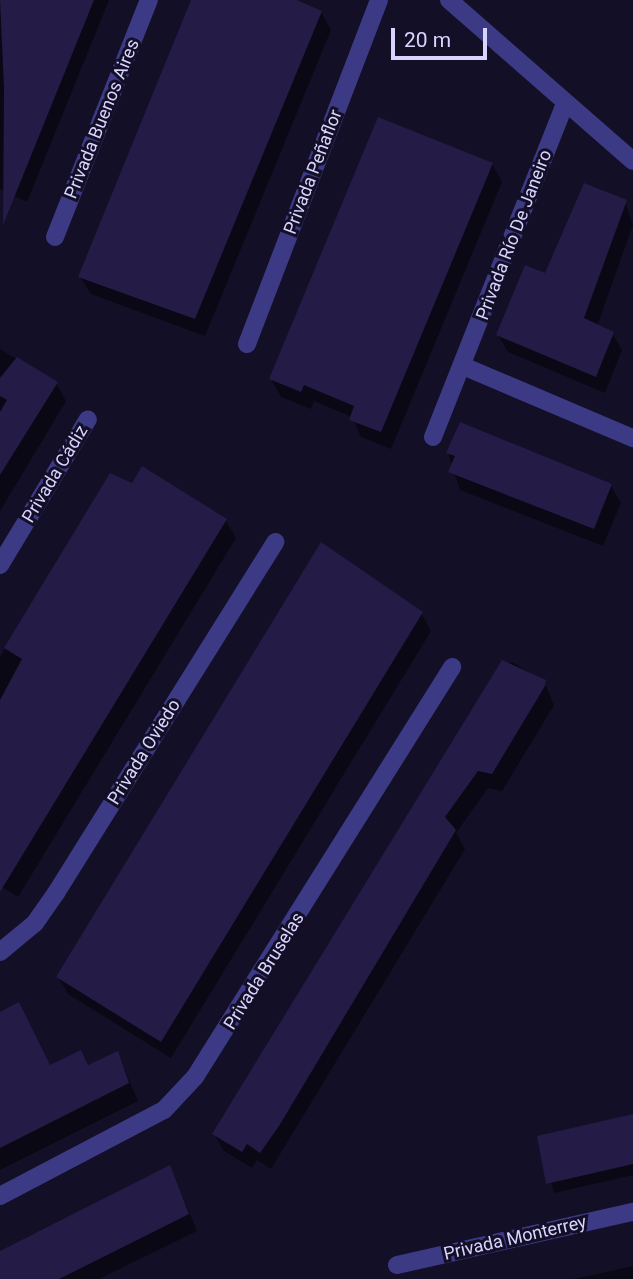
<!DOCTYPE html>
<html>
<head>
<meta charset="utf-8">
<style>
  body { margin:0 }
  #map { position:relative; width:633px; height:1279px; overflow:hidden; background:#130f26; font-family:Roboto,sans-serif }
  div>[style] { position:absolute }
  .shadow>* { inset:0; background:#0007 }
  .building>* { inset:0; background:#241b47 }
  .minor>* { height:18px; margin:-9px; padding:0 9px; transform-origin:9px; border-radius:9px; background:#3d3a85 }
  span { translate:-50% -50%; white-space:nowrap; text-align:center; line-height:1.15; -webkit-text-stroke:6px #130f26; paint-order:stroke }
  .street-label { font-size:18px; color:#d9d4ff }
  .scale { position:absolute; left:391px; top:28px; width:96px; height:32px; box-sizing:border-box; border:4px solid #d9d4ff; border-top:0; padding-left:9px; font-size:21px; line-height:24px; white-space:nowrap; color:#d9d4ff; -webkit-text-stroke:5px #130f26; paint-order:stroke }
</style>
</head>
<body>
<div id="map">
  <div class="shadow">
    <i style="clip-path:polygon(0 0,109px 0,27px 202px,0 189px)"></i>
    <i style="clip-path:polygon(195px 0,293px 0,321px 12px,331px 30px,205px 336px,91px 294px,80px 277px)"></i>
    <i style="clip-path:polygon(492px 164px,502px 182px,391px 449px,361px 437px,352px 417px,314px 401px,311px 409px,281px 397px,271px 379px)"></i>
    <i style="clip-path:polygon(625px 202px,633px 225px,597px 326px,612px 333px,622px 350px,605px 393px,508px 352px,498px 335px)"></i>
    <i style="clip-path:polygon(0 349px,56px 383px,66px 401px,0 511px)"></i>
    <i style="clip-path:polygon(448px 453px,611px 486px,621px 503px,603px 546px,460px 490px)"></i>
    <i style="clip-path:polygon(143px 469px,226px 521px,236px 538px,18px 897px,0 886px,0 657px,110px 475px,133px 486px)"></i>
    <i style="clip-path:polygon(421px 613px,431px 631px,171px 1058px,68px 994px,58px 977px)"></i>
    <i style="clip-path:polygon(512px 662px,544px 681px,554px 705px,502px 791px,488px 788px,456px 833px,465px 849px,271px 1169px,257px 1160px,252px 1168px,224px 1151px,214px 1134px,498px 670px)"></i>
    <i style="clip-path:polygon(0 1014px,50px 1067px,89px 1067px,118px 1054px,138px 1101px,0 1170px)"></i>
    <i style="clip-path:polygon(633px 1116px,633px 1175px,554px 1193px,539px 1137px)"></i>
    <i style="clip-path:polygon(170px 1167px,197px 1231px,99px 1279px,0 1279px,0 1253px)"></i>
    <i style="clip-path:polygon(633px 1266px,633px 1279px,574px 1279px)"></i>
  </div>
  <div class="building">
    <i style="clip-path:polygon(0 0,94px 0,3px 225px,4px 88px)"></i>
    <i style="clip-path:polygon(191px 0,297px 0,322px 11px,195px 319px,78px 277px)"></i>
    <i style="clip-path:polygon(378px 117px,493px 163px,381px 432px,349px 420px,354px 406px,304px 385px,301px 392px,269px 379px)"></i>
    <i style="clip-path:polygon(584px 183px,627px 200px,584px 318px,614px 332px,596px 377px,496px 335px,525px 265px,545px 273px)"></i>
    <i style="clip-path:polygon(17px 357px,58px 382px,0 475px,0 412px,7px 400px,0 396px,0 378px)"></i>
    <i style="clip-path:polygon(460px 422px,612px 484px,594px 529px,448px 472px,455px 456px,446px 453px)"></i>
    <i style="clip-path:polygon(142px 466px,227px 519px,0 892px,0 700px,22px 659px,4px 648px,110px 473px,132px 483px)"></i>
    <i style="clip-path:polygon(321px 542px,423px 612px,161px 1042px,56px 977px)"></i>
    <i style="clip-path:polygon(502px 660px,546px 680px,545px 686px,492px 774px,478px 771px,445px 817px,456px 830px,279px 1126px,260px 1153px,247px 1144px,242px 1152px,212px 1134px)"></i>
    <i style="clip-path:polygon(19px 1002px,50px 1065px,81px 1050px,88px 1065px,118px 1051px,129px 1083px,0 1148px,0 1012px)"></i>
    <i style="clip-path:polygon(633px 1114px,633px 1164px,546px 1184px,537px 1136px)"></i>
    <i style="clip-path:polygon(170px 1165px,189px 1214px,59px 1279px,0 1279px,0 1251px)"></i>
  </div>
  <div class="minor">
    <i style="left:449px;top:0;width:244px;rotate:41.2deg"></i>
    <i style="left:55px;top:237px;width:255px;rotate:-68.4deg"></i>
    <i style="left:247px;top:344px;width:368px;rotate:-69deg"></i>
    <i style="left:463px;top:366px;width:185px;rotate:23deg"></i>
    <i style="left:433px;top:437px;width:359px;rotate:-68.4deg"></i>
    <i style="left:0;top:565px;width:170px;rotate:-58.9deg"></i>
    <i style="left:0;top:952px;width:45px;rotate:-39.6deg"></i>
    <i style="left:35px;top:923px;width:37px;rotate:-55deg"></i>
    <i style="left:56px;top:893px;width:414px;rotate:-58deg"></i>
    <i style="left:0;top:1196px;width:185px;rotate:-27.7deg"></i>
    <i style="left:164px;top:1110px;width:45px;rotate:-46.8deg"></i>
    <i style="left:195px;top:1077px;width:484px;rotate:-57.9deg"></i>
    <i style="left:397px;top:1265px;width:242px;rotate:-12.7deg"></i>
  </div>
  <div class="street-label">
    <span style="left:102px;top:119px;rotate:-68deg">Privada Buenos Aires</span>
    <span style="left:313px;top:172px;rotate:-69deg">Privada Peñaflor</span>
    <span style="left:514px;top:235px;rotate:-69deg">Privada Río De Janeiro</span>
    <span style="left:55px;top:474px;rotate:-59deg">Privada Cádiz</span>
    <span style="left:144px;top:752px;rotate:-58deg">Privada Oviedo</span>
    <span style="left:264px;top:971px;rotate:-58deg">Privada Bruselas</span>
    <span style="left:515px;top:1238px;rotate:-13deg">Privada Monterrey</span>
  </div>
  <div class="scale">20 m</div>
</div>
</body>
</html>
